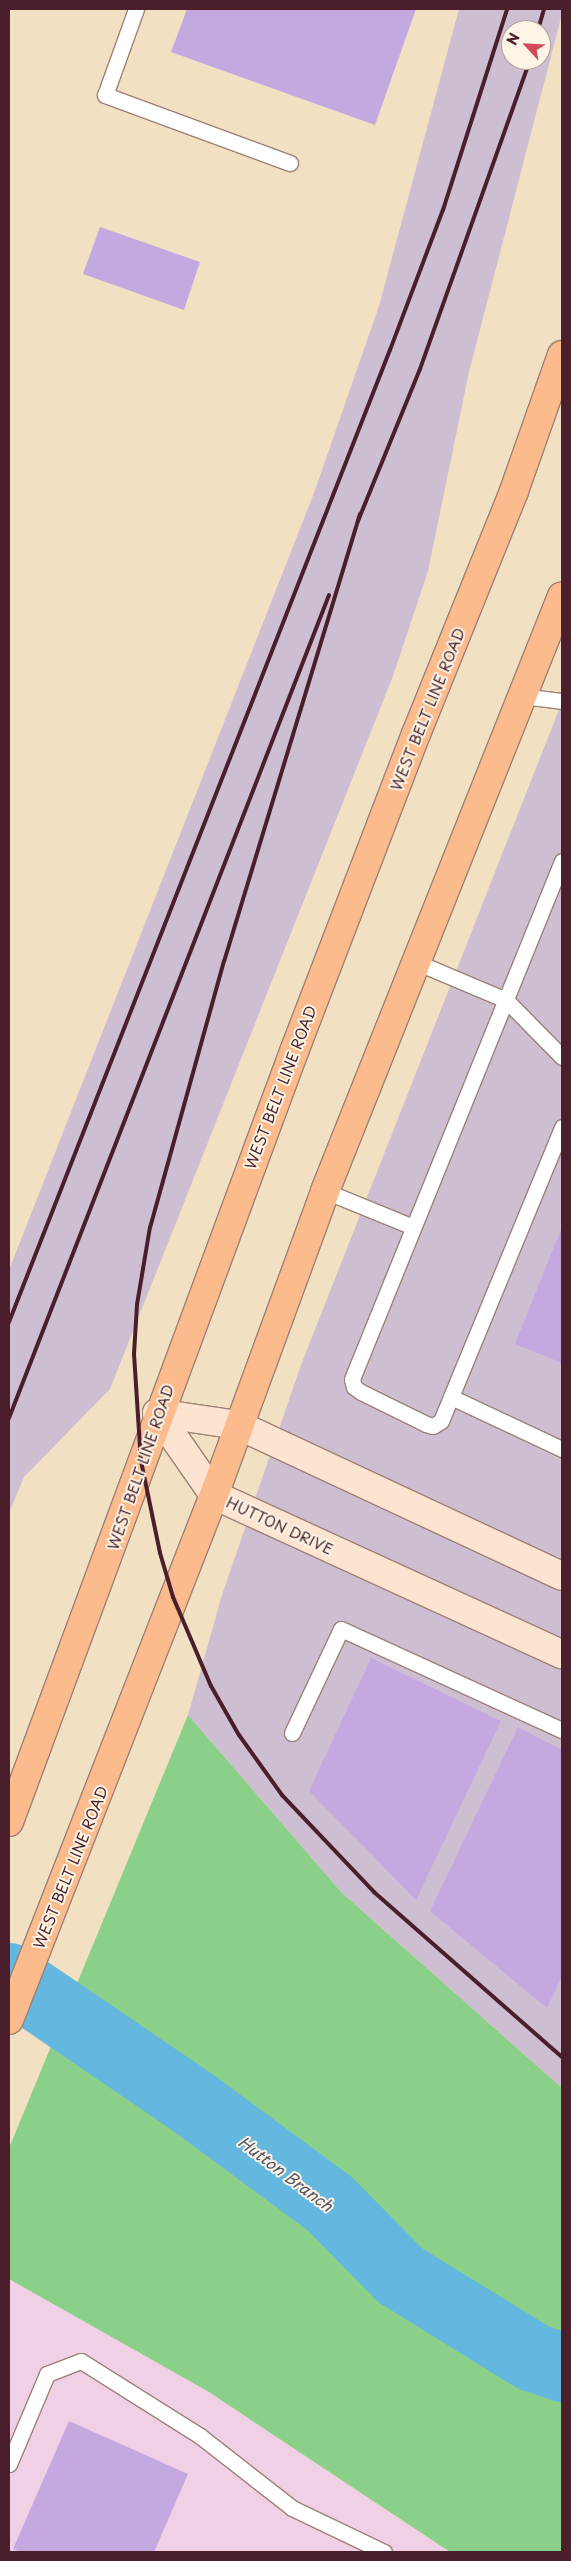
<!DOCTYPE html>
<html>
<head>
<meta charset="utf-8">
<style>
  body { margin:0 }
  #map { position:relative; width:571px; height:2561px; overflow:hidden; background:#f2e0c2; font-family:"Playpen Sans",sans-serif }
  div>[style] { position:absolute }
  .built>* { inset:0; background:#f0d0e5 }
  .industrial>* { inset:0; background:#cebed2 }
  .green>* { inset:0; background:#8bd089 }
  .river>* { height:69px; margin:-34.5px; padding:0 34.5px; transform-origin:34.5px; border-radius:34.5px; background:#64b7df }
  .building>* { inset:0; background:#c4a9e1 }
  .roads { filter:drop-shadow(1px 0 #9e8076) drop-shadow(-1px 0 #9e8076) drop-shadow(0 1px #9e8076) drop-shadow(0 -1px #9e8076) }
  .lane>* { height:15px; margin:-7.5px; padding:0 7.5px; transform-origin:7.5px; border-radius:7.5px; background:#fff }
  .secondary>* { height:28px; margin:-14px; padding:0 14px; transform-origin:14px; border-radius:14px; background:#fde4d1 }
  .primary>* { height:28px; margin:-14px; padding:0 14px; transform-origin:14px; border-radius:14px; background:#fbbb8c }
  .rail>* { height:4px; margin:-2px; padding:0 2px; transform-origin:2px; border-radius:2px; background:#4a1f2b }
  span { translate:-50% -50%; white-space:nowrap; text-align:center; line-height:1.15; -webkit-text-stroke:4px #fcf5e5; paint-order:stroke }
  .street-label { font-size:15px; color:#4a1f2b }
  .water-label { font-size:16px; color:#53546a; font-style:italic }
  .frame { position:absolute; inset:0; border:10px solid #4a1f2b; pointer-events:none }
  .north { position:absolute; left:501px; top:20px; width:50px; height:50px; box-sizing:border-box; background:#fcf5e5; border:1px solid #b59f9b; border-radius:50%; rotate:295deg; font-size:14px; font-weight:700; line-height:20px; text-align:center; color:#4a1f2b }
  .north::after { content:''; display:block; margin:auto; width:18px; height:22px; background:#d1495b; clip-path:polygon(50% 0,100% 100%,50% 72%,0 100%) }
</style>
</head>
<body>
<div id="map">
  <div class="built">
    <i style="clip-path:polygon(9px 2279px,209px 2392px,450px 2552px,9px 2552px)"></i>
  </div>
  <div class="industrial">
    <i style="clip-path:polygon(evenodd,459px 9px,562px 9px,562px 14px,469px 372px,428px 571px,393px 676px,110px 1389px,24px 1477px,9px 1513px,9px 1270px,314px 493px,379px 306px,459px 9px,511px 30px,541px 30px,541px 60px,511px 60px,511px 30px)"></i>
    <i style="clip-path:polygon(562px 702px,562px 2088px,342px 1893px,188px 1715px,222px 1595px,301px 1365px)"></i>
  </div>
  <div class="green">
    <i style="clip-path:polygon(188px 1715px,342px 1893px,562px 2088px,562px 2552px,450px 2552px,209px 2392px,9px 2279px,9px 2148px)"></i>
  </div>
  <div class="river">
    <i style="left:9px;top:1977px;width:225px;rotate:34.3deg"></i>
    <i style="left:195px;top:2104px;width:167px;rotate:36.5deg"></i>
    <i style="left:329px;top:2203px;width:101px;rotate:45.4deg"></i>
    <i style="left:400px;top:2275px;width:156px;rotate:31.7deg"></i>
    <i style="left:533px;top:2357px;width:31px;rotate:19deg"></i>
  </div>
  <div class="building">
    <i style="clip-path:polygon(187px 9px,416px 9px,375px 125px,171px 52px)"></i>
    <i style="clip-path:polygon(100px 227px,200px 262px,184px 310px,83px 274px)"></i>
    <i style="clip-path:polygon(562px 1227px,562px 1363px,515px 1344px)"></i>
    <i style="clip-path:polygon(371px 1658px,501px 1721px,416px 1900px,309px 1791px)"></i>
    <i style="clip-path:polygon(518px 1727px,562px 1750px,562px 1976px,547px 2008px,430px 1911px)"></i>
    <i style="clip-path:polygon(69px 2421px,188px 2474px,154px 2552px,20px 2552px,13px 2549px)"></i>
  </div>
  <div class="roads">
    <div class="lane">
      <i style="left:136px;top:9px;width:91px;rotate:109.8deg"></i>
      <i style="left:105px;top:95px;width:197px;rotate:20.2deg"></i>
      <i style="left:522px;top:696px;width:40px;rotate:7.1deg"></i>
      <i style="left:562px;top:861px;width:559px;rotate:112.07deg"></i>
      <i style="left:352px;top:1379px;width:8px;rotate:76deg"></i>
      <i style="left:354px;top:1387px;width:9px;rotate:36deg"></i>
      <i style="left:361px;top:1392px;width:72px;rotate:26.2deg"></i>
      <i style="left:426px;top:1424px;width:7px;rotate:16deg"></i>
      <i style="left:433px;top:1426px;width:9px;rotate:-32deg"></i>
      <i style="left:441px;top:1421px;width:318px;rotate:-67.6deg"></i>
      <i style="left:416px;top:962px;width:98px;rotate:22.9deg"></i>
      <i style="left:506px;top:1000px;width:80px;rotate:45.5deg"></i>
      <i style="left:325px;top:1191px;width:95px;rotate:22.2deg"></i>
      <i style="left:451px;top:1397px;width:123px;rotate:25.1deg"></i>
      <i style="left:292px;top:1733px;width:115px;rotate:-64.8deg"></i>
      <i style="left:341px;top:1629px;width:243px;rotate:24.6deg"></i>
      <i style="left:9px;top:2464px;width:98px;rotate:-67.1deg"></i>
      <i style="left:47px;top:2374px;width:36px;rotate:-21deg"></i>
      <i style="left:81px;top:2361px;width:141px;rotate:32.2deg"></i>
      <i style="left:200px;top:2436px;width:117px;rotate:38deg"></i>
      <i style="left:292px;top:2508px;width:102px;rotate:25.6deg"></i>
    </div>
    <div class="secondary">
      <i style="left:157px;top:1413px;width:100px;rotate:55.2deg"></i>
      <i style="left:214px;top:1495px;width:383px;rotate:24.6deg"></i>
      <i style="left:157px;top:1413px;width:82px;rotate:8.4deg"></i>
      <i style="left:238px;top:1425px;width:357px;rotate:25deg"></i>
    </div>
    <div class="primary">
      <i style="left:9px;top:1822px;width:824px;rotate:-69.7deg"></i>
      <i style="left:295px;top:1049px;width:337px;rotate:-69deg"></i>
      <i style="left:416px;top:734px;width:262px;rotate:-68deg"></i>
      <i style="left:514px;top:491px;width:144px;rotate:-70.6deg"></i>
      <i style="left:9px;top:2020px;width:564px;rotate:-68.67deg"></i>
      <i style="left:214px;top:1495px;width:324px;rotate:-69.9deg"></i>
      <i style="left:325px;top:1191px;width:640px;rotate:-68.28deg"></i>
    </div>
  </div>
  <div class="rail">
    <i style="left:538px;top:30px;width:22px;rotate:-74deg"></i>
    <i style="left:360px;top:514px;width:467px;rotate:106.9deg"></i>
    <i style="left:224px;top:961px;width:276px;rotate:105.5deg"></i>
    <i style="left:150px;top:1227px;width:79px;rotate:99.5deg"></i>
    <i style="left:137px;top:1305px;width:49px;rotate:93.5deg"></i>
    <i style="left:134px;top:1354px;width:107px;rotate:86.3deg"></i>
    <i style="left:141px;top:1461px;width:94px;rotate:78.3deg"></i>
    <i style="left:160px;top:1553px;width:46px;rotate:73.5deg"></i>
    <i style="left:173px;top:1597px;width:97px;rotate:66.9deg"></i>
    <i style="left:211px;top:1686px;width:56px;rotate:60.3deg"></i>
    <i style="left:239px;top:1735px;width:74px;rotate:54.4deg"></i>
    <i style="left:282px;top:1795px;width:134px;rotate:46.5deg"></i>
    <i style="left:374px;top:1892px;width:250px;rotate:41.3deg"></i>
    <i style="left:358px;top:521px;width:164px;rotate:-67.8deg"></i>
    <i style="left:420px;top:369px;width:328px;rotate:-70.4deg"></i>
    <i style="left:9px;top:1322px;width:1044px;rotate:-68.6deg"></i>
    <i style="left:390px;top:350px;width:150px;rotate:-69.3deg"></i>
    <i style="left:443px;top:210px;width:211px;rotate:-72.3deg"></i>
    <i style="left:9px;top:1418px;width:883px;rotate:-68.75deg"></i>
  </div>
  <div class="street-label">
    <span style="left:427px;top:709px;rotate:-68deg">WEST BELT LINE ROAD</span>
    <span style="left:280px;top:1087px;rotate:-69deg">WEST BELT LINE ROAD</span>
    <span style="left:140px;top:1467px;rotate:-71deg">WEST BELT LINE ROAD</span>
    <span style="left:280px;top:1525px;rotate:25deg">HUTTON DRIVE</span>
    <span style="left:70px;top:1867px;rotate:-68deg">WEST BELT LINE ROAD</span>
  </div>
  <div class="water-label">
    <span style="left:286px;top:2173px;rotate:37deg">Hutton Branch</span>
  </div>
  <div class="frame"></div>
  <div class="north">N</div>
</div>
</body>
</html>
